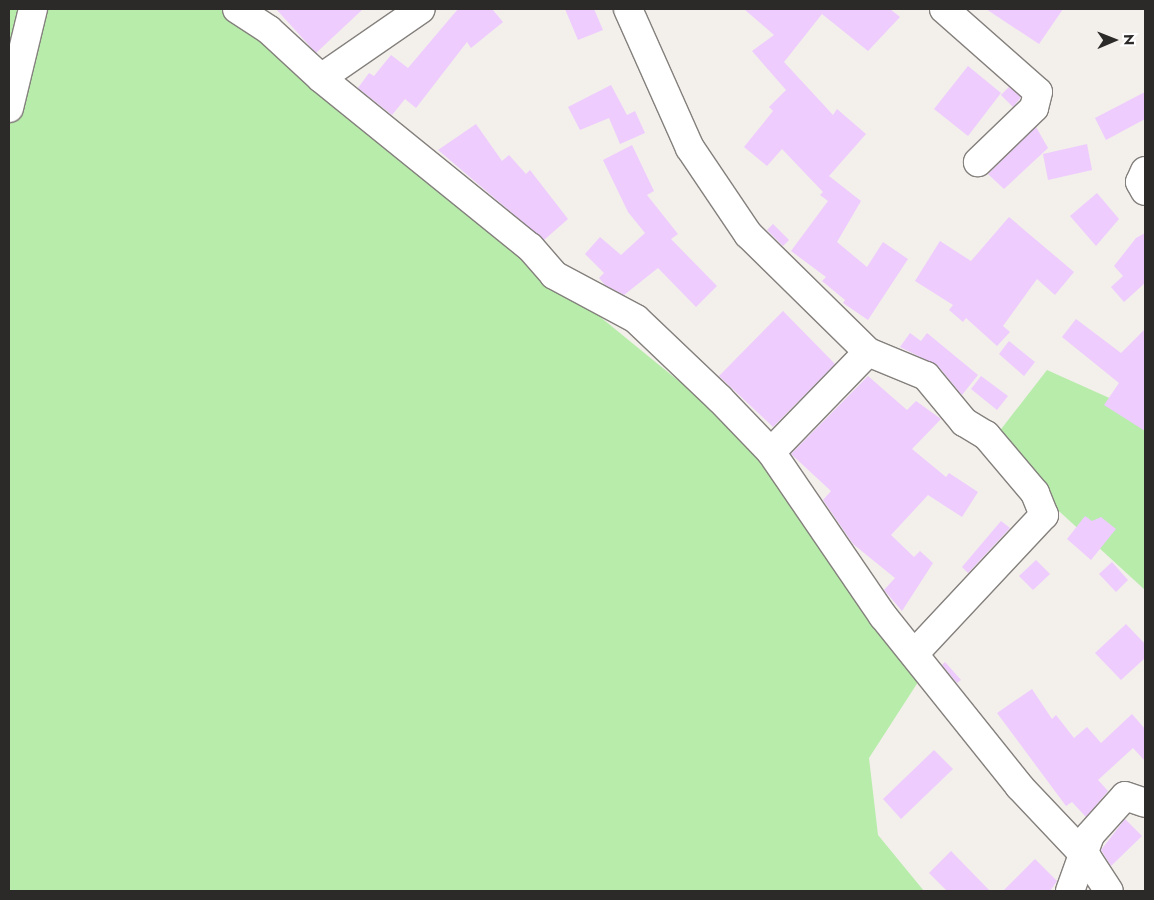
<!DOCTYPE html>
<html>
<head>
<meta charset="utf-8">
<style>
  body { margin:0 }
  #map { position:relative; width:1154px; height:900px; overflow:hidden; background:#f3efeb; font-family:Jost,sans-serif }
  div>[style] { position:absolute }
  .green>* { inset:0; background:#b7ecab }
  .building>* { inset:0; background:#eeccfe }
  .roads { filter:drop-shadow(1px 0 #84807d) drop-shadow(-1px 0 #84807d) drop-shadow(0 1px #84807d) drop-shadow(0 -1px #84807d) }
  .minor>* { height:28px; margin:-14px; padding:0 14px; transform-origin:14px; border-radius:14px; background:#fff }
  span { translate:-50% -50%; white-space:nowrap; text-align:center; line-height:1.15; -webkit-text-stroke:4.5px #fff; paint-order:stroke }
  .frame { position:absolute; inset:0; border:10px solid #2c2a29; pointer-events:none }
  .north { position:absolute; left:1089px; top:15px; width:50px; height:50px; -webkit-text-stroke:4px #fff; paint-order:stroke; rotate:89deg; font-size:14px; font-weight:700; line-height:20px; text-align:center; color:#2c2a29 }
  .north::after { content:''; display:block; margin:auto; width:18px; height:22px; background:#2c2a29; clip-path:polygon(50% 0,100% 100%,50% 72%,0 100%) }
</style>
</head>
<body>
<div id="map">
  <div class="green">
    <i style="clip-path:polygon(9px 9px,223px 9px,751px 440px,920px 679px,869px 758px,878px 835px,924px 891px,9px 891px)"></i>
    <i style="clip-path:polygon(1047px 370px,1145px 414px,1145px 590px,988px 446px)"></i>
  </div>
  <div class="building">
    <i style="clip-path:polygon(276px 9px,363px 9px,316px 53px)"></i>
    <i style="clip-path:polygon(458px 9px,492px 9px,503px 22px,471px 48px,467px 42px,416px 108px,405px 99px,392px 115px,358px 88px,369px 73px,374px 76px,391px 55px,408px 68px)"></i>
    <i style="clip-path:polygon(565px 9px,594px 9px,603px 30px,578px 40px)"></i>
    <i style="clip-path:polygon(744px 9px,890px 9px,900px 17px,868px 51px,822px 14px,784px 62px,833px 115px,837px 109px,866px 134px,829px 176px,861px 201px,837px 242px,867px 267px,883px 242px,908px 259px,868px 320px,843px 303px,845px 300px,822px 281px,826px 277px,791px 251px,828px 201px,820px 195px,823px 192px,782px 149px,767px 166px,744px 147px,773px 111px,769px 107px,786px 90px,752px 51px,774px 35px)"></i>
    <i style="clip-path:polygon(986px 9px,1063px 9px,1039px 44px)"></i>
    <i style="clip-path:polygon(968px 66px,1001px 93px,968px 136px,934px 109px)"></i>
    <i style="clip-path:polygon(611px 85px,627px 115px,635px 111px,645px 133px,620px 144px,609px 118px,580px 130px,568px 107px)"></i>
    <i style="clip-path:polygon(1009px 87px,1021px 97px,1013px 107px,1001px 95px)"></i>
    <i style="clip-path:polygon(1145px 92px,1145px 119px,1106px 140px,1095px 118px)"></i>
    <i style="clip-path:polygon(476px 124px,502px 161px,509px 155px,526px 174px,530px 170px,568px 219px,544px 240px,438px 150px)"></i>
    <i style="clip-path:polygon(1036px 127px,1048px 148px,1004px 189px,988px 174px)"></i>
    <i style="clip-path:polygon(1087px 144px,1092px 170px,1048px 180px,1043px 154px)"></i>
    <i style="clip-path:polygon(632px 145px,654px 191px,647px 195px,678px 234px,671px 239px,717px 286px,696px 307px,658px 268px,624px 295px,605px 285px,599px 278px,604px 273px,585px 254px,600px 237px,621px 255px,645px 233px,628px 212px,603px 160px)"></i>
    <i style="clip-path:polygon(1097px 193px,1119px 219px,1096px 246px,1070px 216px)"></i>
    <i style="clip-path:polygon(1009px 217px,1074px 272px,1055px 295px,1037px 279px,1003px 326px,1010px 332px,997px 346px,966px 318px,963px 322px,949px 310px,953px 305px,915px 281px,940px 241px,971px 261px)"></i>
    <i style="clip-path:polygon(773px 224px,789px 240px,783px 246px,767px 230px)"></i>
    <i style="clip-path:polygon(1145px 233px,1145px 283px,1124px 302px,1111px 287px,1123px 276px,1114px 266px,1136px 238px)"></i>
    <i style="clip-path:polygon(783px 311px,835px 364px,773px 427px,719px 376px)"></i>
    <i style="clip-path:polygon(1076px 319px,1121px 353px,1145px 329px,1145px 431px,1104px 405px,1119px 383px,1062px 337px)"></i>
    <i style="clip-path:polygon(910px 333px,921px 341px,927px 333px,978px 375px,962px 395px,938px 366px,900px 347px)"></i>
    <i style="clip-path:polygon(1009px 341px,1035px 362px,1024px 376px,999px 354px)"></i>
    <i style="clip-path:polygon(868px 376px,907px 410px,916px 401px,941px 419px,912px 449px,946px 477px,949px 473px,978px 492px,962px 517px,928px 495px,891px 535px,914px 557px,920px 551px,933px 563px,902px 611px,884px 590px,895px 578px,853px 544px,823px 500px,831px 491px,791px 454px)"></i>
    <i style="clip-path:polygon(981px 376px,1008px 396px,997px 410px,971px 389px)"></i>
    <i style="clip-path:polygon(1085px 516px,1092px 521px,1101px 517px,1116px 529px,1091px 560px,1067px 539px)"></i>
    <i style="clip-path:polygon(1001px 521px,1010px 528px,968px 573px,962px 567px)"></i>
    <i style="clip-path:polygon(1036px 560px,1050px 574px,1033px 590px,1019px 576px)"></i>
    <i style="clip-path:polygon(1112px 562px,1128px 580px,1116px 592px,1099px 574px)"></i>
    <i style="clip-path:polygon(1126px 624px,1145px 644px,1145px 658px,1121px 680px,1095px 653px)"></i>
    <i style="clip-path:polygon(945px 662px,961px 680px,957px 683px,942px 665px)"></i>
    <i style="clip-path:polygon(1032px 689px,1052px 719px,1056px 715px,1074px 738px,1087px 727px,1101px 743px,1132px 714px,1145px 729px,1145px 761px,1133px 748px,1098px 780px,1108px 791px,1086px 817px,1072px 802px,1066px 806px,997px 713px)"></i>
    <i style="clip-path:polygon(934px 750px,953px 769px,901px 819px,883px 799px)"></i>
    <i style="clip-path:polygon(1125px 819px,1142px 836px,1111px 866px,1101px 850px)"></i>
    <i style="clip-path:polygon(951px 851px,990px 891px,947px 891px,929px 873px)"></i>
    <i style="clip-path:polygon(1035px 859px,1057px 881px,1050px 891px,1003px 891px)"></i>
  </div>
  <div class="roads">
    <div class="minor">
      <i style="left:237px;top:9px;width:38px;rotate:33deg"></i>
      <i style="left:269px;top:30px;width:71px;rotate:42.7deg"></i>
      <i style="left:321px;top:78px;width:269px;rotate:39deg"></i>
      <i style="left:530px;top:247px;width:37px;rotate:49deg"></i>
      <i style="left:554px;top:275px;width:93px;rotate:28.2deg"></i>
      <i style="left:636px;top:319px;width:116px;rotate:43.6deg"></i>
      <i style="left:720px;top:399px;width:74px;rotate:46.1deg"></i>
      <i style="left:771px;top:452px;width:199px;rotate:55.7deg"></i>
      <i style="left:883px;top:616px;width:218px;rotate:51.3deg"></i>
      <i style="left:1019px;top:786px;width:100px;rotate:46.6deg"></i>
      <i style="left:1088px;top:859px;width:38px;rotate:57deg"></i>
      <i style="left:628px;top:9px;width:152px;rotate:66deg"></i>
      <i style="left:690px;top:148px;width:104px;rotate:56deg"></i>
      <i style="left:748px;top:234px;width:168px;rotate:44.5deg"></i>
      <i style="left:868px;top:352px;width:63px;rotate:22.5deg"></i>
      <i style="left:926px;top:376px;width:60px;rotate:50.4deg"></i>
      <i style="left:964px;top:422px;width:26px;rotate:31deg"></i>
      <i style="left:986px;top:435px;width:76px;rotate:49.8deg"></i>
      <i style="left:1035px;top:493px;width:24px;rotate:68deg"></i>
      <i style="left:1044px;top:515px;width:190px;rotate:133.1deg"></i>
      <i style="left:944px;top:9px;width:125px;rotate:41.4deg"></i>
      <i style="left:1038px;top:92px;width:16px;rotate:104deg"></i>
      <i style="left:1034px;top:108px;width:78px;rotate:136deg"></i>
      <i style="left:321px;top:78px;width:121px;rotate:-34.6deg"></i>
      <i style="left:9px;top:108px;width:102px;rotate:-76.4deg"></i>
      <i style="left:1145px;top:171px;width:12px;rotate:114deg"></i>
      <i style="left:1140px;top:182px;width:10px;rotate:61deg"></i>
      <i style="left:771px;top:452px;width:139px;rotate:-45.9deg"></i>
      <i style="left:1070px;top:891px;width:59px;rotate:-70.3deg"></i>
      <i style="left:1090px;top:835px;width:52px;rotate:-48.1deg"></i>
      <i style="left:1125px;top:796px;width:21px;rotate:19deg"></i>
    </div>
  </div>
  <div class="frame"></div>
  <div class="north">N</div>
</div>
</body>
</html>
